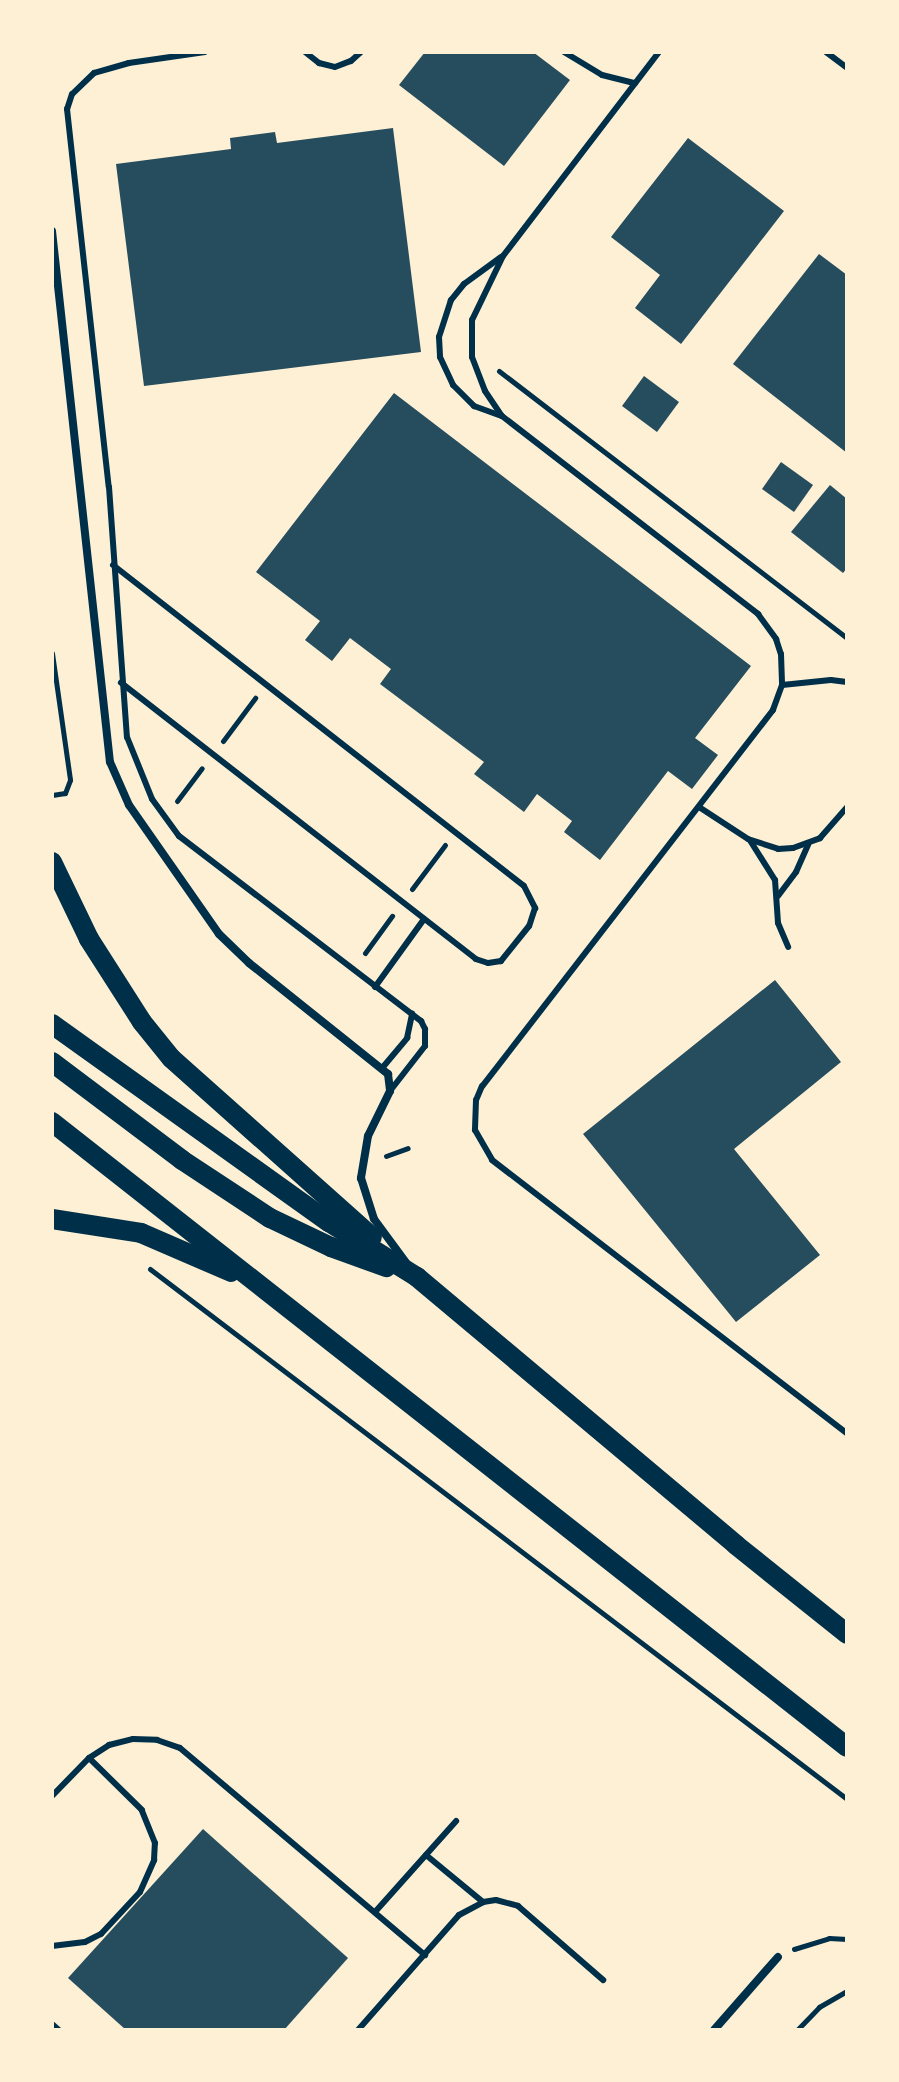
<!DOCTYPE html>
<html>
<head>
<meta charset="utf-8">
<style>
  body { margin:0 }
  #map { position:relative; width:899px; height:2082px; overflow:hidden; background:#fdf0d5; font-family:"Exo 2",sans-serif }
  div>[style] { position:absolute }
  .building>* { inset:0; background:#264d5e }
  .path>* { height:5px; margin:-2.5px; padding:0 2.5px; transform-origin:2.5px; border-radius:2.5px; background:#003049 }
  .service>* { height:6px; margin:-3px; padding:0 3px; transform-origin:3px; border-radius:3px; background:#003049 }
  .minor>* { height:8px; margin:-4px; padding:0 4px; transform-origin:4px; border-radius:4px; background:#003049 }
  .primary>* { height:20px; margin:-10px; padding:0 10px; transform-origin:10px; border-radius:10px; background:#003049 }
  span { translate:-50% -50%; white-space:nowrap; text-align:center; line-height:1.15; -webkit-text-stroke:7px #fdf0d5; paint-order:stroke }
  .frame { position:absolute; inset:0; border:54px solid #fdf0d5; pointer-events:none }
</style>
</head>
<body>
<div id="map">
  <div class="building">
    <i style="clip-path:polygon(425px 52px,533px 52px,570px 80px,504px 166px,399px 85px)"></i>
    <i style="clip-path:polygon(393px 128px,421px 352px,144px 386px,116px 164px,231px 149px,230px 138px,275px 132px,277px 143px)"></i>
    <i style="clip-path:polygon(688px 138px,784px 211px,681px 344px,635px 308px,660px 275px,611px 237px)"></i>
    <i style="clip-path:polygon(819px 254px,847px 275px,847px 453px,733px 364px)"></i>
    <i style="clip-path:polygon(644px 376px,679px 402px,657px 432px,622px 406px)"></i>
    <i style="clip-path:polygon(394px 393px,751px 666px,695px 738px,718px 755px,692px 789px,668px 771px,600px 860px,564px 832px,572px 821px,537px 794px,524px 812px,474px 774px,484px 762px,380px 684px,391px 669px,350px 638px,332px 661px,305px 640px,320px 621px,256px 572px)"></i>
    <i style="clip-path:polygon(781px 462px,813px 485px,794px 512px,762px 489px)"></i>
    <i style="clip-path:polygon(830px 485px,847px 499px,847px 568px,843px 573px,791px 532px)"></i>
    <i style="clip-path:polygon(775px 980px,841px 1062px,734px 1149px,820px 1255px,736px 1322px,583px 1134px)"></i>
    <i style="clip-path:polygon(203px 1829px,348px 1958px,284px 2030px,126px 2030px,68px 1978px)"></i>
  </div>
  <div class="path">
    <i style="left:499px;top:371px;width:439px;rotate:37.5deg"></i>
    <i style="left:52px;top:653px;width:128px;rotate:81.9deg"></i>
    <i style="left:70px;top:780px;width:14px;rotate:111deg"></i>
    <i style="left:65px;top:793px;width:13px;rotate:171deg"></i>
    <i style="left:223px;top:741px;width:54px;rotate:-53.3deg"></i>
    <i style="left:177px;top:801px;width:41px;rotate:-52.9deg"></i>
    <i style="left:412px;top:889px;width:55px;rotate:-53.1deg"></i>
    <i style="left:365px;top:953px;width:46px;rotate:-53.9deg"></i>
    <i style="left:386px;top:1156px;width:23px;rotate:-20deg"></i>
    <i style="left:150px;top:1269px;width:876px;rotate:37.25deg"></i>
    <i style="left:794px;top:1949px;width:37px;rotate:-17deg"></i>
    <i style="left:829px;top:1938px;width:18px;rotate:3deg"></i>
    <i style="left:797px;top:2030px;width:32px;rotate:-46deg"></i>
    <i style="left:819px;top:2007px;width:32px;rotate:-30deg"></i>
  </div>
  <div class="service">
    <i style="left:205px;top:52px;width:77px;rotate:171.8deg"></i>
    <i style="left:129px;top:63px;width:36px;rotate:164deg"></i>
    <i style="left:94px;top:73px;width:30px;rotate:136deg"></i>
    <i style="left:72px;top:94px;width:16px;rotate:108deg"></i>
    <i style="left:67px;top:109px;width:380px;rotate:83.7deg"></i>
    <i style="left:109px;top:487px;width:251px;rotate:85.9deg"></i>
    <i style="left:127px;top:737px;width:67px;rotate:68deg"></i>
    <i style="left:152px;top:799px;width:46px;rotate:53.9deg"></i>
    <i style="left:179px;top:836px;width:305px;rotate:37.4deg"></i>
    <i style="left:421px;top:1021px;width:9px;rotate:63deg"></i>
    <i style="left:425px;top:1029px;width:17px;rotate:90deg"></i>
    <i style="left:425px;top:1046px;width:57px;rotate:127.9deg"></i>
    <i style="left:305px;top:52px;width:18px;rotate:38deg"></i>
    <i style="left:319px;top:63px;width:16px;rotate:14deg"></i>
    <i style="left:335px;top:67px;width:17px;rotate:-21deg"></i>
    <i style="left:351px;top:61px;width:13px;rotate:-42deg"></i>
    <i style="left:564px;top:52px;width:44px;rotate:31.2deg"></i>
    <i style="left:602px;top:75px;width:34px;rotate:14deg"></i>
    <i style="left:659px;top:52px;width:257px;rotate:127.4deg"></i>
    <i style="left:503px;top:256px;width:71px;rotate:115.8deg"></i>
    <i style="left:472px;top:320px;width:37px;rotate:90deg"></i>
    <i style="left:472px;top:357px;width:36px;rotate:69deg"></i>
    <i style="left:485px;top:391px;width:30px;rotate:56deg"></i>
    <i style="left:502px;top:416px;width:324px;rotate:37.7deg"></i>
    <i style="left:758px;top:614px;width:31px;rotate:54deg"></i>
    <i style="left:776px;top:639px;width:16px;rotate:72deg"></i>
    <i style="left:781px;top:654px;width:31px;rotate:88deg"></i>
    <i style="left:782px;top:685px;width:27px;rotate:110deg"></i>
    <i style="left:773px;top:710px;width:475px;rotate:127.7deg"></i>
    <i style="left:482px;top:1086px;width:15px;rotate:113deg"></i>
    <i style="left:476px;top:1100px;width:30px;rotate:92deg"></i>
    <i style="left:475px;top:1130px;width:34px;rotate:60deg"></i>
    <i style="left:492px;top:1160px;width:448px;rotate:37.6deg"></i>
    <i style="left:826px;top:52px;width:26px;rotate:37deg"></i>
    <i style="left:501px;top:257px;width:46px;rotate:143.9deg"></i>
    <i style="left:464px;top:284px;width:21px;rotate:129deg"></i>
    <i style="left:451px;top:300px;width:39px;rotate:108deg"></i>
    <i style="left:439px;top:337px;width:20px;rotate:87deg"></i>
    <i style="left:440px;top:357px;width:31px;rotate:65deg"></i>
    <i style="left:453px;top:385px;width:30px;rotate:45deg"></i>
    <i style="left:474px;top:406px;width:30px;rotate:20deg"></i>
    <i style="left:113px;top:565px;width:521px;rotate:37.99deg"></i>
    <i style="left:524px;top:886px;width:25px;rotate:63deg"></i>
    <i style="left:535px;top:908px;width:19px;rotate:108deg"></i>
    <i style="left:529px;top:926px;width:45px;rotate:128.7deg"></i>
    <i style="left:501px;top:961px;width:13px;rotate:171deg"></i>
    <i style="left:488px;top:963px;width:13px;rotate:-162deg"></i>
    <i style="left:476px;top:959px;width:450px;rotate:-142.1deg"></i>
    <i style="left:782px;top:685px;width:49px;rotate:-5.8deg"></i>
    <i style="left:831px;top:680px;width:16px;rotate:7deg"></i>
    <i style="left:699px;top:807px;width:59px;rotate:33.1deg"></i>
    <i style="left:748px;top:839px;width:32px;rotate:18deg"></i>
    <i style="left:778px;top:849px;width:15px;rotate:-4deg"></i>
    <i style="left:793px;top:848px;width:29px;rotate:-20deg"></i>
    <i style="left:820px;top:838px;width:41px;rotate:-48.9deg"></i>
    <i style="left:751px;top:842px;width:45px;rotate:57.7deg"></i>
    <i style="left:775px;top:880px;width:43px;rotate:86deg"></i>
    <i style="left:778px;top:923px;width:26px;rotate:67deg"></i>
    <i style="left:778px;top:896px;width:30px;rotate:-53deg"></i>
    <i style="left:796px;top:872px;width:30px;rotate:-66deg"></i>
    <i style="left:375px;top:987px;width:84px;rotate:-54.2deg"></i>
    <i style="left:383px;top:1067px;width:38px;rotate:-50deg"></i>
    <i style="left:407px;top:1038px;width:25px;rotate:-78deg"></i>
    <i style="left:52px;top:1796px;width:53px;rotate:-45.8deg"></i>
    <i style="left:89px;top:1758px;width:24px;rotate:-33deg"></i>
    <i style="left:109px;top:1745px;width:25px;rotate:-14deg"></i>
    <i style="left:133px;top:1739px;width:24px;rotate:2deg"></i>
    <i style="left:157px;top:1740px;width:24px;rotate:19deg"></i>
    <i style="left:180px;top:1748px;width:321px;rotate:40.2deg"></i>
    <i style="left:426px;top:1855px;width:74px;rotate:39.5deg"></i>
    <i style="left:375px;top:1912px;width:122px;rotate:-48.3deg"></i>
    <i style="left:52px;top:1946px;width:33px;rotate:-7deg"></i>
    <i style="left:85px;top:1942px;width:18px;rotate:-27deg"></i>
    <i style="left:101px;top:1934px;width:57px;rotate:-47.1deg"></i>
    <i style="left:140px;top:1892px;width:35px;rotate:-66deg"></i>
    <i style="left:154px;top:1860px;width:17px;rotate:-87deg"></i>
    <i style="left:155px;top:1843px;width:35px;rotate:-112deg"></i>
    <i style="left:142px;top:1810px;width:74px;rotate:-135.5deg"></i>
    <i style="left:52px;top:2024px;width:9px;rotate:41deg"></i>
    <i style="left:358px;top:2030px;width:153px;rotate:-48.7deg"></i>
    <i style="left:459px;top:1915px;width:27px;rotate:-28deg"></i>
    <i style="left:483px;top:1902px;width:13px;rotate:-9deg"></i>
    <i style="left:496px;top:1900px;width:23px;rotate:15deg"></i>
    <i style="left:518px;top:1906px;width:113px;rotate:41deg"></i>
  </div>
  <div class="minor">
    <i style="left:52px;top:231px;width:534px;rotate:83.77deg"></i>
    <i style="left:110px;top:762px;width:47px;rotate:66.2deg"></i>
    <i style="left:129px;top:805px;width:157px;rotate:55.1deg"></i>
    <i style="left:219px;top:934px;width:42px;rotate:44deg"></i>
    <i style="left:249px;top:963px;width:178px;rotate:38.6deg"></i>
    <i style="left:388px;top:1074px;width:17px;rotate:83deg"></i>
    <i style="left:390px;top:1091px;width:50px;rotate:116.1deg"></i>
    <i style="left:368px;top:1136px;width:43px;rotate:99.5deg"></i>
    <i style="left:361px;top:1178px;width:43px;rotate:72.4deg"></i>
    <i style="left:374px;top:1219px;width:56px;rotate:53.7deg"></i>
    <i style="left:714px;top:2030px;width:97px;rotate:-48.8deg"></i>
  </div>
  <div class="primary">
    <i style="left:52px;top:862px;width:85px;rotate:64.3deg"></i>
    <i style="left:89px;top:939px;width:98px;rotate:57.4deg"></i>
    <i style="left:142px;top:1022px;width:46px;rotate:51.1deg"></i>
    <i style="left:171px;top:1058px;width:269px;rotate:41.7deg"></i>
    <i style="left:52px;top:1024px;width:340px;rotate:35.6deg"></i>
    <i style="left:329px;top:1222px;width:104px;rotate:32deg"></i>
    <i style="left:417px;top:1277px;width:417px;rotate:40deg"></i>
    <i style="left:736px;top:1545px;width:142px;rotate:38.7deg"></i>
    <i style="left:52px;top:1062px;width:163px;rotate:37deg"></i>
    <i style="left:182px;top:1160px;width:105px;rotate:33.4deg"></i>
    <i style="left:270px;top:1218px;width:68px;rotate:25.4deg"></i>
    <i style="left:331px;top:1247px;width:59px;rotate:20deg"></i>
    <i style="left:52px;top:1122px;width:1011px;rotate:38.17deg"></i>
    <i style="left:52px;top:1219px;width:90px;rotate:8.9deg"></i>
    <i style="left:141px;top:1233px;width:98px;rotate:23.4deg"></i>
  </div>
  <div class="frame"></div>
</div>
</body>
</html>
